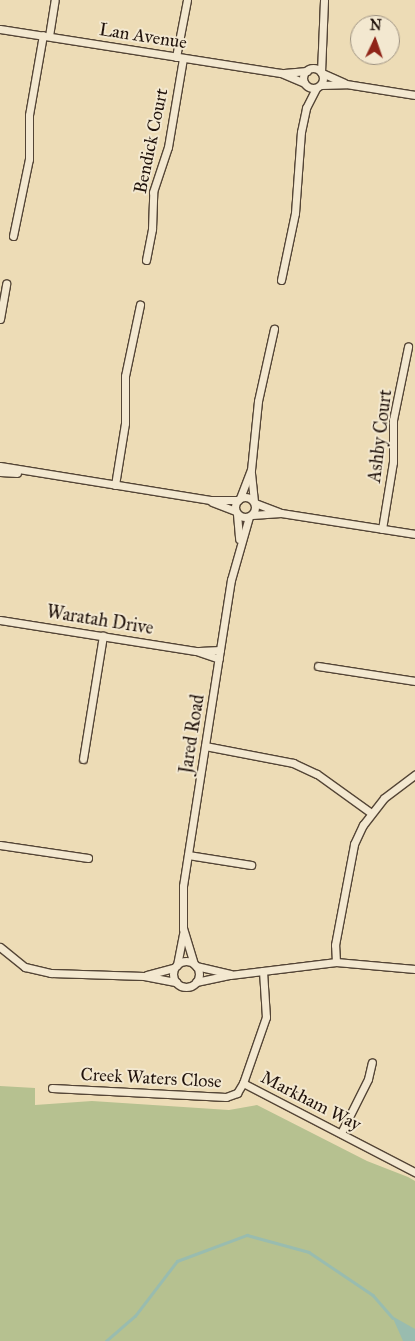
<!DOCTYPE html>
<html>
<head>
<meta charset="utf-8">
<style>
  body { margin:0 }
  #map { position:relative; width:415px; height:1341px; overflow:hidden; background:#eddcb6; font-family:"IM FELL Great Primer",serif }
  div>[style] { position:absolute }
  .green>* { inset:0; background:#b6c190 }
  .water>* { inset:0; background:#99bcaf }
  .stream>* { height:2.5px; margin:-1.25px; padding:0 1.25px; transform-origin:1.25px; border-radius:1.25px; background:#99bcaf }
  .roads { filter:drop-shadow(1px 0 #544536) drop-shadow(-1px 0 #544536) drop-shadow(0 1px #544536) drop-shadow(0 -1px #544536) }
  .street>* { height:7px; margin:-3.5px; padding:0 3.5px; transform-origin:3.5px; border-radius:3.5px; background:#f3e8d0 }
  .street>.ring { margin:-3.5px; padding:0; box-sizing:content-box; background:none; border:7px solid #f3e8d0; border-radius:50% }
  span { translate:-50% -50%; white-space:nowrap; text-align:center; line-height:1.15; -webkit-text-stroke:4px #f3e8d0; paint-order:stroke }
  .street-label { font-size:18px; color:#21130c }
  .north { position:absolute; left:350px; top:15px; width:50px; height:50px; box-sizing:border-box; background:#f3e8d0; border:1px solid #9f9382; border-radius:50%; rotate:3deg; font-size:14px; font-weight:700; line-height:20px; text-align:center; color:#21130c }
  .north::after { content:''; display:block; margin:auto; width:18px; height:22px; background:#8f2418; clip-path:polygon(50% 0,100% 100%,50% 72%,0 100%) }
</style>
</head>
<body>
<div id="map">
  <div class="green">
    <i style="clip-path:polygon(0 1086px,35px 1088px,35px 1105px,92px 1101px,229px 1110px,257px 1105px,367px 1161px,408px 1177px,415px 1181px,415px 1341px,0 1341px)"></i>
  </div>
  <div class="water">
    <i style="clip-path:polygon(392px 1316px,415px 1329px,415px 1341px,403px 1341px)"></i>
  </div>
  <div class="stream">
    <i style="left:106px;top:1341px;width:38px;rotate:-41deg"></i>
    <i style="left:135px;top:1316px;width:69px;rotate:-52.6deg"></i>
    <i style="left:177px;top:1261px;width:75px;rotate:-20.4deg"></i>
    <i style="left:247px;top:1235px;width:64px;rotate:15.3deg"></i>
    <i style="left:309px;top:1252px;width:77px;rotate:33.9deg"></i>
    <i style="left:373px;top:1295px;width:30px;rotate:49deg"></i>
  </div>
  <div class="roads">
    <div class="street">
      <i style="left:0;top:29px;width:284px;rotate:8.9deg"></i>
      <i style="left:281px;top:73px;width:25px;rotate:23deg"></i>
      <i style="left:49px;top:36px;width:36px;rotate:-81deg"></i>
      <i style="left:176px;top:57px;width:58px;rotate:-79.1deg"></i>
      <i class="ring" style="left:303px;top:68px;width:13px;height:13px"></i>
      <i style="left:321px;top:72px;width:72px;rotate:-87.6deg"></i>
      <i style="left:284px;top:73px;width:23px;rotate:-5deg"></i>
      <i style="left:322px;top:73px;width:24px;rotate:24deg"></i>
      <i style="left:321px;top:85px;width:25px;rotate:-2deg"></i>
      <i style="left:346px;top:84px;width:70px;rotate:9.1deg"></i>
      <i style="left:13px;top:236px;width:79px;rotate:-78.3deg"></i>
      <i style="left:29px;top:159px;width:44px;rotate:-90deg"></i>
      <i style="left:29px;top:115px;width:81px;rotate:-80.1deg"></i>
      <i style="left:146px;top:260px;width:32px;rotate:-79deg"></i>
      <i style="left:152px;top:229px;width:37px;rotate:-88deg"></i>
      <i style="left:153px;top:192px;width:47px;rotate:-71.6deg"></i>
      <i style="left:168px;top:147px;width:90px;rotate:-80.4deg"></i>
      <i style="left:281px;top:280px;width:68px;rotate:-78.2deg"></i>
      <i style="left:295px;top:213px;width:81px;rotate:-85.8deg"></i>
      <i style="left:301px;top:132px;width:25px;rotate:-78deg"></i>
      <i style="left:306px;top:108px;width:22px;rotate:-63deg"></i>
      <i style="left:0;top:319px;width:36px;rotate:-80deg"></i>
      <i style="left:0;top:466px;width:213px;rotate:9.2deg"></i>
      <i style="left:210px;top:500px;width:28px"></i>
      <i style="left:0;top:472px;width:17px;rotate:3deg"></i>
      <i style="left:251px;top:473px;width:28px;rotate:84deg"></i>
      <i style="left:115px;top:485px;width:63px;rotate:-80.8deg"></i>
      <i style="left:125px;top:423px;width:47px;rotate:-90deg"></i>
      <i style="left:125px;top:376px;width:73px;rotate:-78.1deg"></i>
      <i class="ring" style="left:235px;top:497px;width:13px;height:13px"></i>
      <i style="left:240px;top:498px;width:30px;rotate:-69deg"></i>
      <i style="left:251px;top:470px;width:69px;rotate:-84.2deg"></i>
      <i style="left:258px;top:401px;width:74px;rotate:-77.5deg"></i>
      <i style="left:212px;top:502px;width:25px;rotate:21deg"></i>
      <i style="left:255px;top:503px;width:26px;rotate:21deg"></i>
      <i style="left:237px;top:514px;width:25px;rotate:85deg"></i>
      <i style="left:252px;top:515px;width:29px;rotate:-4deg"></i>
      <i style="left:281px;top:513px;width:136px;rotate:8.9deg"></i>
      <i style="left:382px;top:529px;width:68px;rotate:-80.7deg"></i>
      <i style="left:393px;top:462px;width:42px;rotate:-90deg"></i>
      <i style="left:393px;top:420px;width:75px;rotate:-78.4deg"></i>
      <i style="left:0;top:620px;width:198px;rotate:9deg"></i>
      <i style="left:196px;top:651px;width:24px;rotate:19deg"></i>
      <i style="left:199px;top:651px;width:21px;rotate:-3deg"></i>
      <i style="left:318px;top:666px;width:98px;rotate:8.8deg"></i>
      <i style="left:205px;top:746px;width:90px;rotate:10.9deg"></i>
      <i style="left:293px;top:763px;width:26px;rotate:25deg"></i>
      <i style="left:317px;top:774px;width:67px;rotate:35.8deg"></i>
      <i style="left:83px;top:759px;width:125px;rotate:-80.8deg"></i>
      <i style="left:0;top:845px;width:89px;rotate:8.4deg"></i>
      <i style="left:188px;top:855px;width:64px;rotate:9deg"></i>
      <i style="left:0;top:947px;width:32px;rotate:39deg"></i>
      <i style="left:25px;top:967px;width:27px;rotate:13deg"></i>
      <i style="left:51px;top:973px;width:93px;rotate:1.8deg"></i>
      <i style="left:144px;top:976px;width:33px;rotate:11deg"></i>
      <i class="ring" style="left:173px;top:961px;width:19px;height:19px"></i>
      <i style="left:336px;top:962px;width:17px;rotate:-93deg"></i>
      <i style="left:335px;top:945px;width:103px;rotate:-79.3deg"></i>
      <i style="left:354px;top:844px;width:21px;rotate:-65deg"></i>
      <i style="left:363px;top:825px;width:34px;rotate:-52deg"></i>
      <i style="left:384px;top:798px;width:39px;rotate:-37deg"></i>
      <i style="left:194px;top:964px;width:37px;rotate:-107deg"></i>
      <i style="left:183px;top:929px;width:43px;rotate:-90deg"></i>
      <i style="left:183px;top:886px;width:310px;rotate:-81.1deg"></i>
      <i style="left:231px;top:580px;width:66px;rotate:-74.1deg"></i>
      <i style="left:177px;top:965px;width:32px;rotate:-79deg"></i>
      <i style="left:196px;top:966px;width:35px;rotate:13deg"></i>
      <i style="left:263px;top:971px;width:46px;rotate:86.3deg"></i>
      <i style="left:266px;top:1017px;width:70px;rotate:109.2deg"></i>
      <i style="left:243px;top:1083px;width:194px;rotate:27.4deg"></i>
      <i style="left:147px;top:975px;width:28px;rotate:-15deg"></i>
      <i style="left:196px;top:982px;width:35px;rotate:-12deg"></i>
      <i style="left:230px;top:975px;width:107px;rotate:-7deg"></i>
      <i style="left:336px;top:962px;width:79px;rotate:5.1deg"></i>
      <i style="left:52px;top:1088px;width:174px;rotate:3deg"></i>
      <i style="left:226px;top:1097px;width:12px;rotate:-20deg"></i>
      <i style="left:237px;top:1093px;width:12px;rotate:-59deg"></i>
      <i style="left:341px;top:1133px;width:60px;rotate:-63.4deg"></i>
      <i style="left:368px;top:1079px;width:17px;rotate:-77deg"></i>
    </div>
  </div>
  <div class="street-label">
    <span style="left:143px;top:36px;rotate:9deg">Lan Avenue</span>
    <span style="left:151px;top:141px;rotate:-78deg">Bendick Court</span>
    <span style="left:380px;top:436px;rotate:-83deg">Ashby Court</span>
    <span style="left:100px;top:620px;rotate:9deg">Waratah Drive</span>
    <span style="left:192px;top:734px;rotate:-81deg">Jared Road</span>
    <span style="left:151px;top:1078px;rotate:3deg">Creek Waters Close</span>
    <span style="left:311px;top:1101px;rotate:27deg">Markham Way</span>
  </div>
  <div class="north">N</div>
</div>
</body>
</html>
